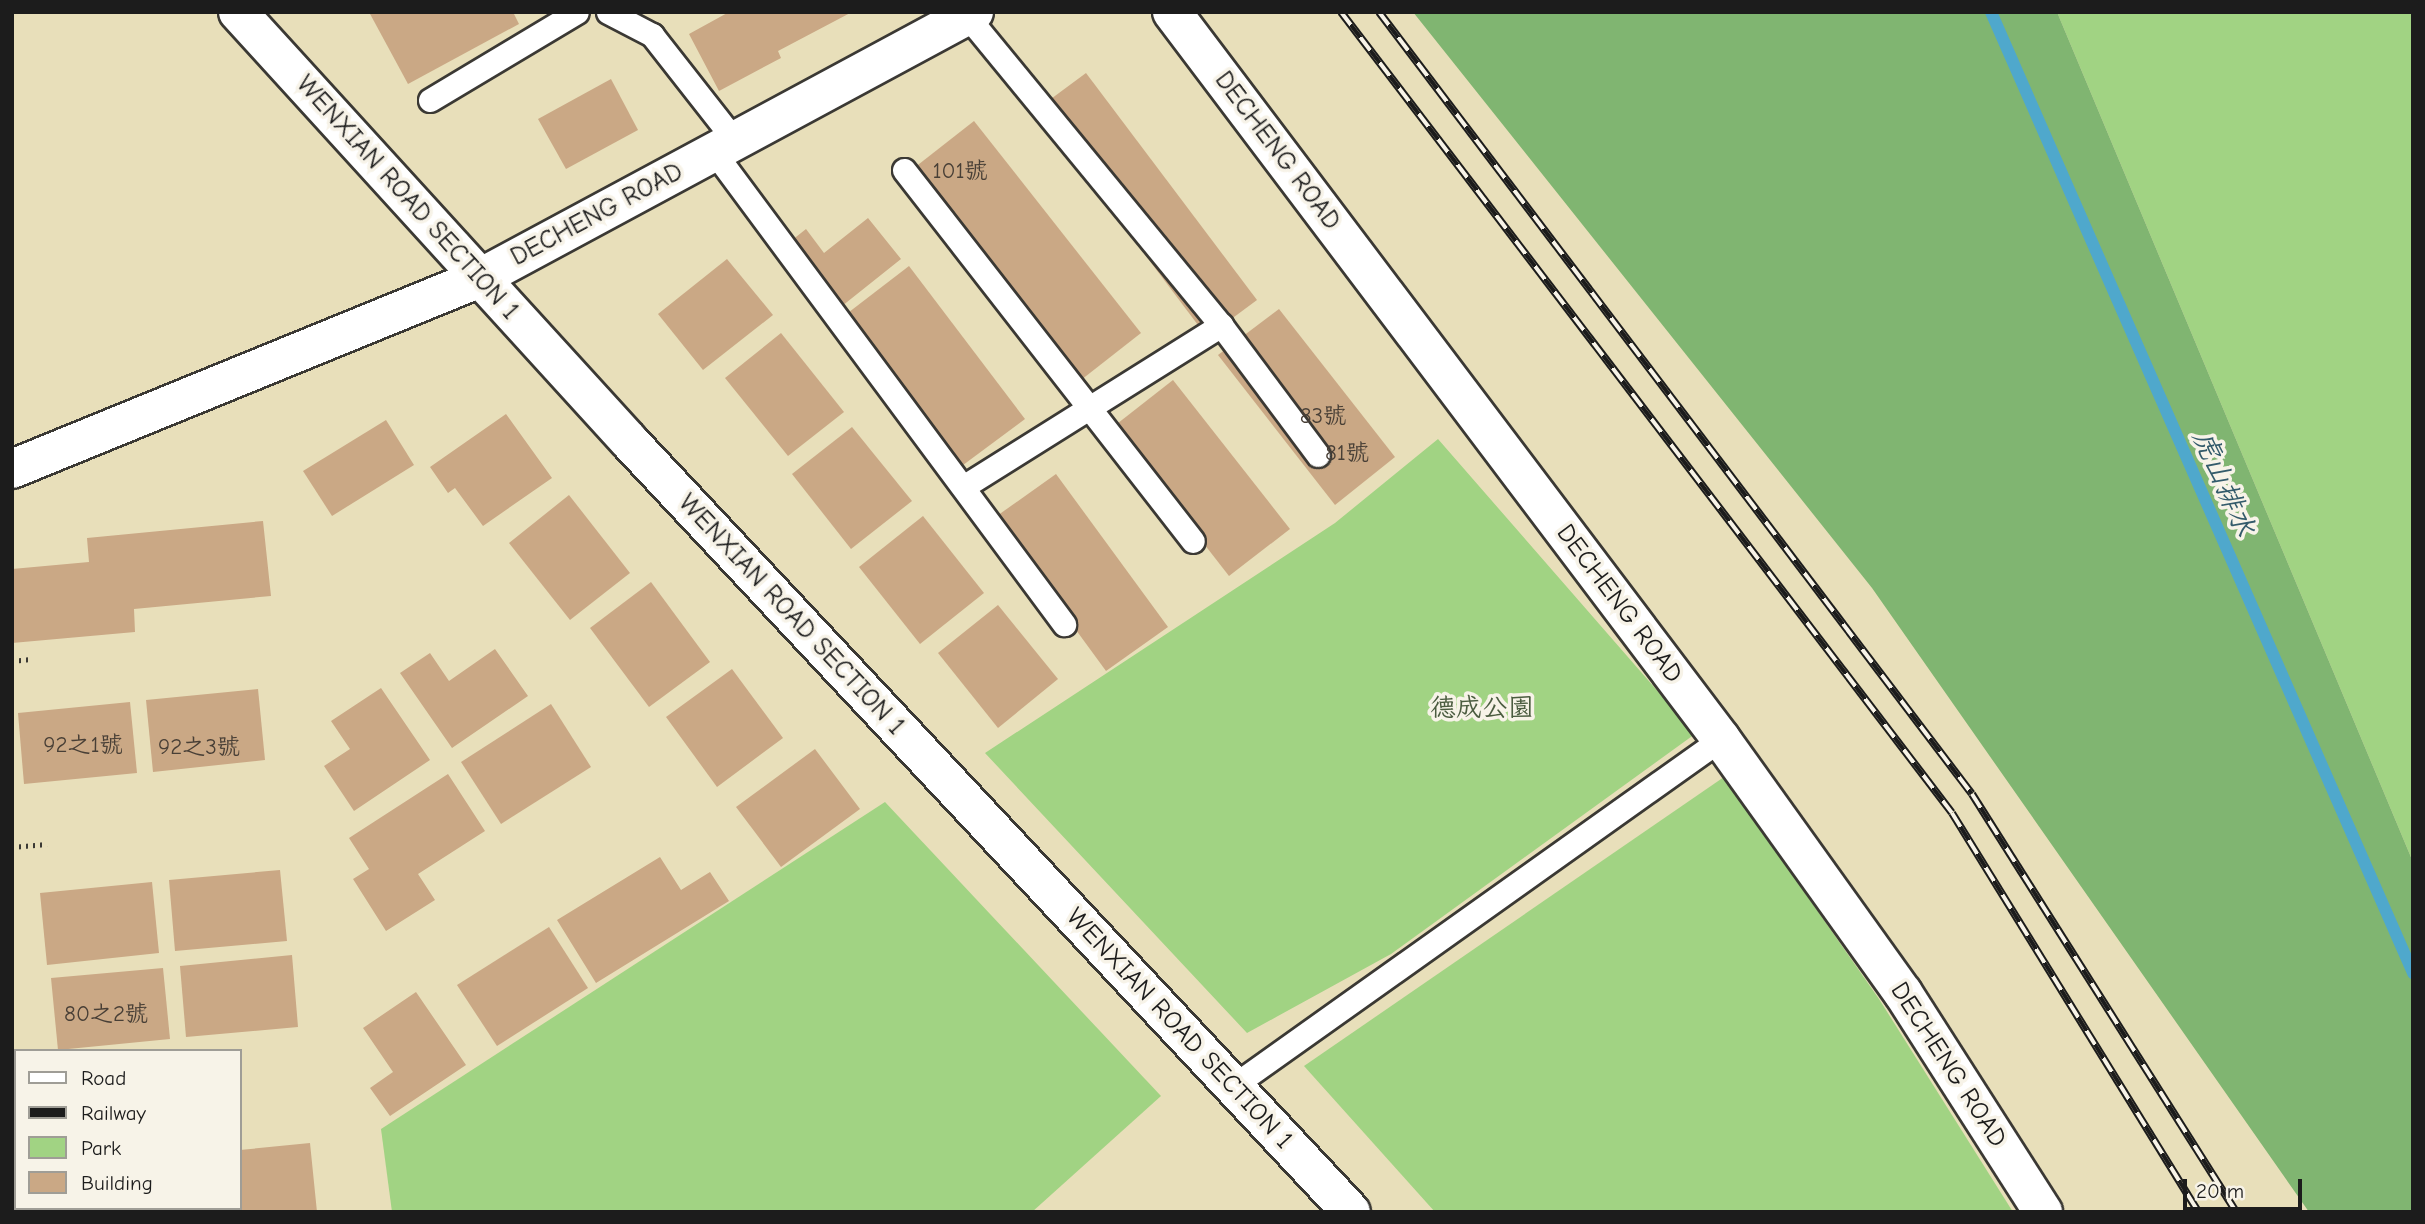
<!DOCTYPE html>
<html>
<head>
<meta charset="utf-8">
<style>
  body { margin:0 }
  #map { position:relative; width:2425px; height:1224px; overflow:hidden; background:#e8dfba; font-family:"Comic Neue","LXGW WenKai TC",sans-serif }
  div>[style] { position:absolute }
  .green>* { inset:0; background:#a1d383 }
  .forest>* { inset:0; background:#80b571 }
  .stream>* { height:12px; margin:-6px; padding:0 6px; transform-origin:6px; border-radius:6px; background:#4fa8cc }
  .building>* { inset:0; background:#caa885 }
  .path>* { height:4.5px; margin-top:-2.25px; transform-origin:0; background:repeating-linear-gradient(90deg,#3b3934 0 2px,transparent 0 7px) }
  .roads { filter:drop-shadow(2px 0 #3b3934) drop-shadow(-2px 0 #3b3934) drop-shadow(0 2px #3b3934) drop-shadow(0 -2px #3b3934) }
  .service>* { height:23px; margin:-11.5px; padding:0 11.5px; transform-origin:11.5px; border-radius:11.5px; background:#fff }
  .minor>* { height:38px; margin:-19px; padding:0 19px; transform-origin:19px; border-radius:19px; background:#fff }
  .tertiary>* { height:38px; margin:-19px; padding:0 19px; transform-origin:19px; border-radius:19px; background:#fff }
  .rail>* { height:8px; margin-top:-4px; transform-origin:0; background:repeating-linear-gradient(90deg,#f7f3e8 0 16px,#1c1c1c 0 32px); box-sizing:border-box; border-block:2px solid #1c1c1c }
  span { translate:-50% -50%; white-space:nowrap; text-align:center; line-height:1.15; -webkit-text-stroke:7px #f7f3e8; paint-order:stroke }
  .number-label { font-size:23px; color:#483f36 }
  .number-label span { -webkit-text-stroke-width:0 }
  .street-label { font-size:26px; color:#1c1c1c }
  .park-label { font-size:26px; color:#4b5c40 }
  .water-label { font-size:28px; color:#335b6b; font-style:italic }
  .frame { position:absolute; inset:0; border:14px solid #1c1c1c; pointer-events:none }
  .legend { position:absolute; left:14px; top:1049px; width:228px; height:161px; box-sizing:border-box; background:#f7f3e8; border:2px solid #9f9d96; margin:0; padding:9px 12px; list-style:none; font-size:21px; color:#1c1c1c }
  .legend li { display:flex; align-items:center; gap:14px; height:35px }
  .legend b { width:35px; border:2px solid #9f9d96 }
  .scale { position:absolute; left:2183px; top:1179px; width:119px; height:32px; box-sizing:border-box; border:4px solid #1c1c1c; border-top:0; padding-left:9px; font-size:21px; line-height:24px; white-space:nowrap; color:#1c1c1c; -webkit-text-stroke:5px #f7f3e8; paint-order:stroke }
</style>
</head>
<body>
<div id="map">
  <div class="green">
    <i style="clip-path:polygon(2057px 12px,2413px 12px,2413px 862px)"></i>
    <i style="clip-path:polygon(1438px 439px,1695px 734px,1391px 954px,1247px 1033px,985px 753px,1335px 523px)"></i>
    <i style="clip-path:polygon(1724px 777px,1879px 999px,2013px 1212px,1435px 1212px,1304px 1066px)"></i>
    <i style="clip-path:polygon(885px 802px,1161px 1096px,1032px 1212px,392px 1212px,381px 1129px)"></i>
  </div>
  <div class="forest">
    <i style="clip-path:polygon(1413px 12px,2057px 12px,2413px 862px,2413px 1212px,2309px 1212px,1872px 588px)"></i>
  </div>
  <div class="stream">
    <i style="left:1991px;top:12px;width:1050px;rotate:66.29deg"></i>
  </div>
  <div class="building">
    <i style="clip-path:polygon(369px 12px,513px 12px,519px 24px,408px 84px)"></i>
    <i style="clip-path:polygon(729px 12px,852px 12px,778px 51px,781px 58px,719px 91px,689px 34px)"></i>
    <i style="clip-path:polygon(1086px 73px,1257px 300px,1207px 337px,1036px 110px)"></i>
    <i style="clip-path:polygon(611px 79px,638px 130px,566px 169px,538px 119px)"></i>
    <i style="clip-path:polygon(974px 121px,1141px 333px,1081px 380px,914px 168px)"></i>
    <i style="clip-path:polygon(868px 218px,901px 259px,837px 310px,786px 245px,806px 229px,824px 253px)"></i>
    <i style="clip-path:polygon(727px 259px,773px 315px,703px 370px,658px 314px)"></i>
    <i style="clip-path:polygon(909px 266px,1025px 419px,955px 471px,840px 319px)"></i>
    <i style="clip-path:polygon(1279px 309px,1395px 457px,1335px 505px,1218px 355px)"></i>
    <i style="clip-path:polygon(781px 333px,844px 412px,788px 456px,725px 378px)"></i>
    <i style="clip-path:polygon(1173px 380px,1290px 529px,1229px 576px,1113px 427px)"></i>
    <i style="clip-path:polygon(506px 414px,552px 478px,483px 526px,455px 488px,448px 493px,430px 467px)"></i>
    <i style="clip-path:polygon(386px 420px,414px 465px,332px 516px,303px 471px)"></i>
    <i style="clip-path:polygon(852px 427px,912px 501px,851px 549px,792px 474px)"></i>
    <i style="clip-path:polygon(1056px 474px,1168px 627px,1106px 671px,994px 518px)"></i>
    <i style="clip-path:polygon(569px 495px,630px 573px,570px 620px,509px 543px)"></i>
    <i style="clip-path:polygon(923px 516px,984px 593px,920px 644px,859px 567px)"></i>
    <i style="clip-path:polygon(263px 521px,271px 596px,134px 609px,135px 632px,12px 643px,12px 569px,89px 562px,87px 538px)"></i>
    <i style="clip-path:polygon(651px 582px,710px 662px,649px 707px,590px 628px)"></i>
    <i style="clip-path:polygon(998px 605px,1058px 679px,998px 728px,938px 653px)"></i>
    <i style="clip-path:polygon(495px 649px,528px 696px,452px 748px,400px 673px,430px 653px,449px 681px)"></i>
    <i style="clip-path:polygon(732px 669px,783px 738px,717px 787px,666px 717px)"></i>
    <i style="clip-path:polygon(381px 688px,430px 760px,354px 811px,324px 766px,350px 749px,331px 721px)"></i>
    <i style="clip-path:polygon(258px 689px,265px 760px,153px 772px,146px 700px)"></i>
    <i style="clip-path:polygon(130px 702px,137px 773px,24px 784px,18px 713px)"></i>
    <i style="clip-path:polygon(551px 704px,591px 767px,501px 824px,461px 762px)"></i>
    <i style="clip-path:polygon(815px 749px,860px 809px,781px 867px,736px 807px)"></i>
    <i style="clip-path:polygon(448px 774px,485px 831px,418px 874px,435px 900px,386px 931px,353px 879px,369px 869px,349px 838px)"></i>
    <i style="clip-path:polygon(660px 857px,681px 890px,710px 872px,729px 901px,596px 983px,557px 920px)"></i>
    <i style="clip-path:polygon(280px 870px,287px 941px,175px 951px,169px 880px)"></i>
    <i style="clip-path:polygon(152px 882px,159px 953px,47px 965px,40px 893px)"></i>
    <i style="clip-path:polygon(549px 927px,588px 988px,497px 1046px,457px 985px)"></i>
    <i style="clip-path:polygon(292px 955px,298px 1027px,186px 1037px,180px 966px)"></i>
    <i style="clip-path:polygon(163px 968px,170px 1039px,58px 1050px,51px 978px)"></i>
    <i style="clip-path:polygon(416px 992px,466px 1065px,390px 1116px,370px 1088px,393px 1072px,363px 1028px)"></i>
    <i style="clip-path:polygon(310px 1143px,317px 1212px,204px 1212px,203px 1208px,240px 1208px,240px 1150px)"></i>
    <i style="clip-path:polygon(74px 1208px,187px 1208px,187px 1212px,74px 1212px)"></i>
  </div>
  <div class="path">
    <i style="left:12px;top:661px;width:19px;rotate:-6deg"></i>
    <i style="left:12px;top:847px;width:35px;rotate:-5deg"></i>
    <i style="left:12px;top:1112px;width:4px"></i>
  </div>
  <div class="roads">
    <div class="service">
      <i style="left:608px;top:12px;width:50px;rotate:27.6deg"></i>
      <i style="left:652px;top:35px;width:135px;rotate:51.9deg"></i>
      <i style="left:967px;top:16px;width:400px;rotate:50.6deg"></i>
      <i style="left:1221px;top:325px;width:162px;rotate:53.3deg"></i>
      <i style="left:430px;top:100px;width:171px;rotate:-30.9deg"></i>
      <i style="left:714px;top:152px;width:588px;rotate:53.44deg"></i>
      <i style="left:904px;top:170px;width:470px;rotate:52.1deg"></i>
      <i style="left:963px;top:487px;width:305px;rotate:-32.1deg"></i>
      <i style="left:1233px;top:1086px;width:599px;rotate:-35.42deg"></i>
    </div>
    <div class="minor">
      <i style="left:1172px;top:12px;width:911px;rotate:52.94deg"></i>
      <i style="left:1721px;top:739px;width:312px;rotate:54.4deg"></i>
      <i style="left:1903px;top:993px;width:260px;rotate:57.4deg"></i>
      <i style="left:12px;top:469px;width:505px;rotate:-22.2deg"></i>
      <i style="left:480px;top:278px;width:561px;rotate:-28.3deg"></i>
    </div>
    <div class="tertiary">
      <i style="left:238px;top:12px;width:580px;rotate:47.65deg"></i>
      <i style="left:629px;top:441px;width:1056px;rotate:46.88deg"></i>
    </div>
  </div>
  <div class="rail">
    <i style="left:1341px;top:12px;width:1007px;rotate:52.66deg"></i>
    <i style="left:1952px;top:813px;width:469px;rotate:58.3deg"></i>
    <i style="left:1379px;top:12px;width:981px;rotate:52.83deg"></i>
    <i style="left:1972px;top:794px;width:494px;rotate:57.7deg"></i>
  </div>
  <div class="number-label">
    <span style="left:960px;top:171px">101號</span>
    <span style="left:1323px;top:416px">83號</span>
    <span style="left:1347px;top:453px">81號</span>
    <span style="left:83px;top:745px">92之1號</span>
    <span style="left:199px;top:747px">92之3號</span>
    <span style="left:106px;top:1014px">80之2號</span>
  </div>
  <div class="street-label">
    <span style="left:1277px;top:151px;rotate:53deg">DECHENG ROAD</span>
    <span style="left:407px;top:198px;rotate:48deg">WENXIAN ROAD SECTION 1</span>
    <span style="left:597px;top:215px;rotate:-28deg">DECHENG ROAD</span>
    <span style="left:1619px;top:604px;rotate:53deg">DECHENG ROAD</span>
    <span style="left:791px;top:615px;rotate:47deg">WENXIAN ROAD SECTION 1</span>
    <span style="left:1179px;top:1029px;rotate:47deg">WENXIAN ROAD SECTION 1</span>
    <span style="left:1948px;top:1065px;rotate:57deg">DECHENG ROAD</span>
  </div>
  <div class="park-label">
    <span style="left:1482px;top:709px">德成公園</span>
  </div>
  <div class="water-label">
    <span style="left:2224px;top:483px;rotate:66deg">虎山排水</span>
  </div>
  <div class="frame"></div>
  <ul class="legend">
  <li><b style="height:9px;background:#fff"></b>Road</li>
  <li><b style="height:9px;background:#1c1c1c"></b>Railway</li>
  <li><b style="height:19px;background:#a1d383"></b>Park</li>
  <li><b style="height:19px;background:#caa885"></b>Building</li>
  </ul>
  <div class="scale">20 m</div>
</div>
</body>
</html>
